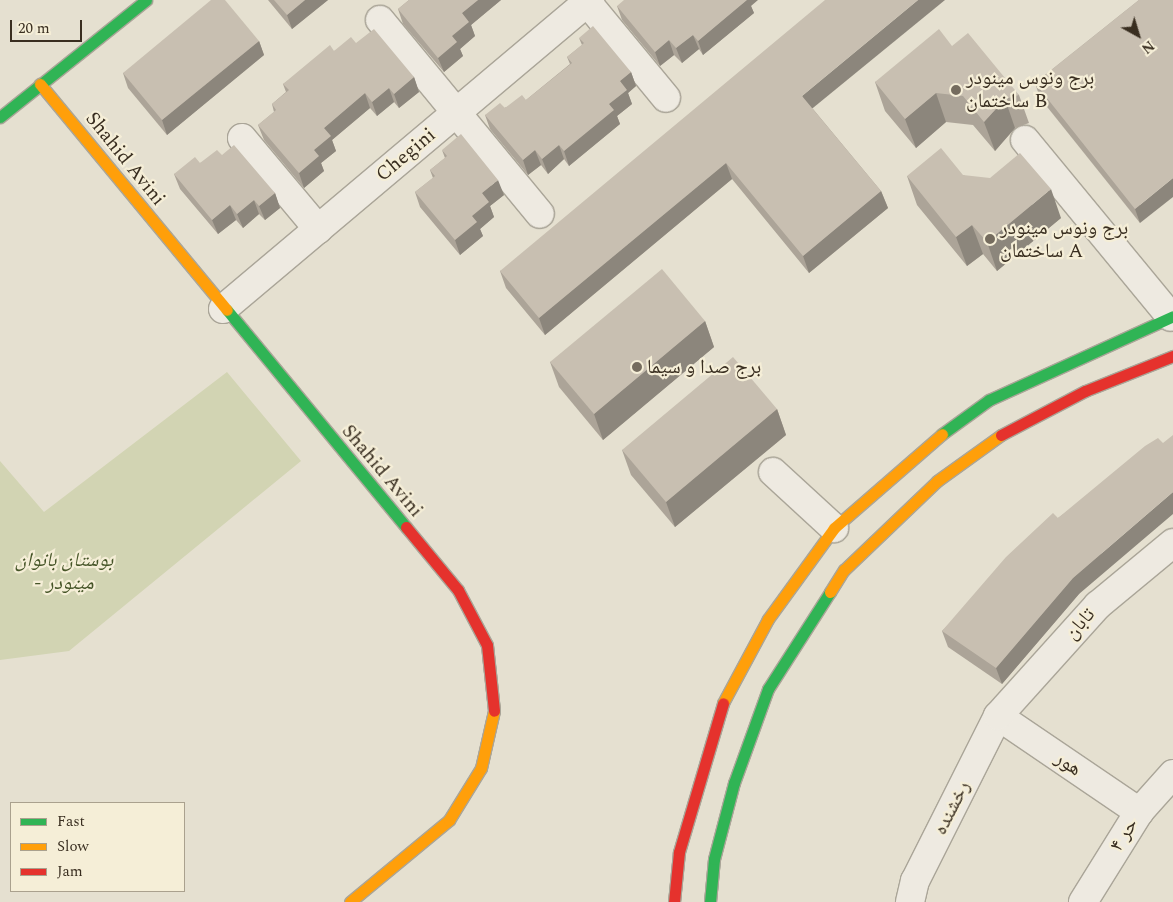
<!DOCTYPE html>
<html>
<head>
<meta charset="utf-8">
<style>
  body { margin:0 }
  #map { position:relative; width:1173px; height:902px; overflow:hidden; background:#e5e0d0; font-family:Spectral,"Noto Naskh Arabic",serif }
  div>[style] { position:absolute }
  .green>* { inset:0; background:#d2d4b3 }
  .roads { filter:drop-shadow(1px 0 #aaa598) drop-shadow(-1px 0 #aaa598) drop-shadow(0 1px #aaa598) drop-shadow(0 -1px #aaa598) }
  .street>* { height:28px; margin:-14px; padding:0 14px; transform-origin:14px; border-radius:14px; background:#eeeae1 }
  .fast>* { height:11px; margin:-5.5px; padding:0 5.5px; transform-origin:5.5px; border-radius:5.5px; background:#30b455 }
  .slow>* { height:11px; margin:-5.5px; padding:0 5.5px; transform-origin:5.5px; border-radius:5.5px; background:#ff9f0a }
  .jam>* { height:11px; margin:-5.5px; padding:0 5.5px; transform-origin:5.5px; border-radius:5.5px; background:#e5322d }
  .wall>* { inset:0; background:#aca498 }
  .shaded-wall>* { inset:0; background:#8c867c }
  .building>* { inset:0; background:#c8bfb1 }
  .dots>* { width:14px; height:14px; translate:-50% -50%; box-sizing:border-box; border:2px solid #f5eed7; border-radius:50% }
  span { translate:-50% -50%; white-space:nowrap; text-align:center; line-height:1.15; -webkit-text-stroke:4.5px #f5eed7; paint-order:stroke }
  .poi-label { font-size:20px; color:#392e20 }
  .left { translate:0 -50%; text-align:left }
  .street-label { font-size:20px; color:#392e20 }
  .park-label { font-size:20px; color:#465528; font-style:italic }
  .legend { position:absolute; left:10px; top:802px; width:175px; height:90px; box-sizing:border-box; background:#f5eed7; border:1px solid #aaa18e; margin:0; padding:6px 9px; list-style:none; font-size:15px; color:#392e20 }
  .legend li { display:flex; align-items:center; gap:10px; height:25px }
  .legend b { width:25px; border:1px solid #aaa18e }
  .north { position:absolute; left:1113px; top:10px; width:50px; height:50px; -webkit-text-stroke:4px #f5eed7; paint-order:stroke; rotate:141deg; font-size:14px; font-weight:700; line-height:20px; text-align:center; color:#392e20 }
  .north::after { content:''; display:block; margin:auto; width:18px; height:22px; background:#392e20; clip-path:polygon(50% 0,100% 100%,50% 72%,0 100%) }
  .scale { position:absolute; left:10px; top:20px; width:72px; height:22px; box-sizing:border-box; border:2px solid #392e20; border-top:0; padding-left:6px; font-size:15px; line-height:18px; white-space:nowrap; color:#392e20; -webkit-text-stroke:4px #f5eed7; paint-order:stroke }
</style>
</head>
<body>
<div id="map">
  <div class="green">
    <i style="clip-path:polygon(227px 372px,301px 461px,69px 651px,0 660px,0 461px,44px 512px)"></i>
  </div>
  <div class="roads">
    <div class="street">
      <i style="left:587px;top:2px;width:124px;rotate:50.5deg"></i>
      <i style="left:380px;top:20px;width:251px;rotate:50.5deg"></i>
      <i style="left:242px;top:138px;width:119px;rotate:50.1deg"></i>
      <i style="left:1025px;top:140px;width:229px;rotate:50.5deg"></i>
      <i style="left:223px;top:309px;width:480px;rotate:-40.1deg"></i>
      <i style="left:773px;top:472px;width:83px;rotate:42.6deg"></i>
      <i style="left:998px;top:716px;width:171px;rotate:34.2deg"></i>
      <i style="left:910px;top:902px;width:22px;rotate:-77deg"></i>
      <i style="left:915px;top:881px;width:185px;rotate:-63.3deg"></i>
      <i style="left:998px;top:716px;width:149px;rotate:-48deg"></i>
      <i style="left:1098px;top:605px;width:97px;rotate:-39.6deg"></i>
      <i style="left:1083px;top:902px;width:106px;rotate:-58.1deg"></i>
      <i style="left:1139px;top:812px;width:51px;rotate:-48.2deg"></i>
    </div>
    <div class="fast">
      <i style="left:0;top:117px;width:187px;rotate:-38.7deg"></i>
      <i style="left:227px;top:310px;width:281px;rotate:50.5deg"></i>
      <i style="left:942px;top:434px;width:58px;rotate:-35.9deg"></i>
      <i style="left:989px;top:400px;width:202px;rotate:-24.5deg"></i>
      <i style="left:710px;top:902px;width:43px;rotate:-84.7deg"></i>
      <i style="left:714px;top:859px;width:79px;rotate:-75.3deg"></i>
      <i style="left:734px;top:783px;width:100px;rotate:-70.1deg"></i>
      <i style="left:768px;top:689px;width:115px;rotate:-57.4deg"></i>
    </div>
    <div class="slow">
      <i style="left:40px;top:84px;width:293px;rotate:50.4deg"></i>
      <i style="left:830px;top:592px;width:26px;rotate:-58deg"></i>
      <i style="left:844px;top:570px;width:129px;rotate:-43.7deg"></i>
      <i style="left:937px;top:481px;width:79px;rotate:-35.7deg"></i>
      <i style="left:723px;top:703px;width:95px;rotate:-61.8deg"></i>
      <i style="left:768px;top:619px;width:112px;rotate:-54deg"></i>
      <i style="left:834px;top:528px;width:143px;rotate:-41deg"></i>
      <i style="left:350px;top:902px;width:129px;rotate:-39.6deg"></i>
      <i style="left:449px;top:820px;width:61px;rotate:-58.4deg"></i>
      <i style="left:481px;top:768px;width:58px;rotate:-77.2deg"></i>
    </div>
    <div class="jam">
      <i style="left:1001px;top:435px;width:95px;rotate:-27.6deg"></i>
      <i style="left:1085px;top:391px;width:95px;rotate:-21.7deg"></i>
      <i style="left:406px;top:527px;width:82px;rotate:50.5deg"></i>
      <i style="left:458px;top:590px;width:62px;rotate:62.2deg"></i>
      <i style="left:487px;top:645px;width:66px;rotate:83.9deg"></i>
      <i style="left:674px;top:902px;width:50px;rotate:-84.3deg"></i>
      <i style="left:679px;top:852px;width:155px;rotate:-73.5deg"></i>
    </div>
  </div>
  <div class="wall">
    <i style="clip-path:polygon(268px 0,328px 0,292px 29px)"></i>
    <i style="clip-path:polygon(409px 0,501px 0,471px 25px,475px 36px,460px 49px,463px 56px,444px 72px,403px 24px,398px 9px)"></i>
    <i style="clip-path:polygon(1139px 0,1140px 223px,1040px 98px,1035px 83px)"></i>
    <i style="clip-path:polygon(617px 6px,751px 6px,754px 13px,703px 55px,699px 49px,682px 63px,674px 55px,660px 66px,622px 20px)"></i>
    <i style="clip-path:polygon(579px 38px,631px 72px,636px 86px,628px 93px,632px 104px,617px 116px,620px 124px,569px 166px,564px 159px,548px 174px,541px 165px,528px 175px,490px 129px,485px 115px,526px 100px,570px 64px,567px 57px,582px 45px)"></i>
    <i style="clip-path:polygon(259px 41px,264px 55px,167px 135px,128px 88px,123px 73px)"></i>
    <i style="clip-path:polygon(356px 43px,414px 77px,419px 92px,399px 108px,394px 102px,377px 116px,370px 108px,332px 140px,336px 151px,321px 163px,324px 171px,304px 188px,264px 140px,258px 125px,274px 112px,272px 104px,286px 92px,283px 84px,334px 51px)"></i>
    <i style="clip-path:polygon(952px 46px,1019px 95px,1029px 123px,1015px 128px,995px 151px,973px 125px,946px 122px,916px 148px,885px 111px,875px 82px)"></i>
    <i style="clip-path:polygon(813px 109px,881px 191px,888px 208px,809px 273px,732px 179px,545px 335px,506px 288px,500px 271px)"></i>
    <i style="clip-path:polygon(442px 150px,504px 195px,490px 206px,494px 217px,480px 229px,483px 236px,460px 255px,420px 207px,415px 192px,433px 178px,430px 170px,445px 158px)"></i>
    <i style="clip-path:polygon(222px 155px,275px 193px,280px 208px,265px 220px,259px 214px,243px 228px,236px 220px,218px 234px,180px 189px,174px 174px,200px 163px)"></i>
    <i style="clip-path:polygon(963px 175px,1061px 218px,997px 271px,983px 254px,967px 266px,917px 205px,907px 176px)"></i>
    <i style="clip-path:polygon(705px 321px,714px 347px,603px 440px,559px 387px,550px 362px)"></i>
    <i style="clip-path:polygon(777px 409px,786px 435px,675px 527px,631px 475px,622px 450px)"></i>
    <i style="clip-path:polygon(1163px 443px,1079px 594px,1002px 684px,948px 647px,942px 631px,1058px 518px)"></i>
  </div>
  <div class="shaded-wall">
    <i style="clip-path:polygon(305px 0,328px 0,292px 29px,287px 15px)"></i>
    <i style="clip-path:polygon(478px 0,501px 0,471px 25px,475px 36px,460px 49px,463px 56px,444px 72px,438px 58px,452px 36px,462px 13px)"></i>
    <i style="clip-path:polygon(746px 0,758px 0,751px 6px,754px 13px,703px 55px,698px 41px)"></i>
    <i style="clip-path:polygon(918px 0,945px 0,808px 112px,802px 96px)"></i>
    <i style="clip-path:polygon(693px 35px,699px 49px,682px 63px,676px 48px)"></i>
    <i style="clip-path:polygon(669px 40px,674px 55px,660px 66px,655px 52px)"></i>
    <i style="clip-path:polygon(259px 41px,264px 55px,167px 135px,162px 120px)"></i>
    <i style="clip-path:polygon(631px 72px,636px 86px,628px 93px,632px 104px,617px 116px,620px 124px,569px 166px,564px 151px,609px 104px,620px 81px)"></i>
    <i style="clip-path:polygon(414px 77px,419px 92px,399px 108px,394px 94px)"></i>
    <i style="clip-path:polygon(389px 88px,394px 102px,377px 116px,372px 102px)"></i>
    <i style="clip-path:polygon(365px 93px,370px 108px,332px 140px,336px 151px,321px 163px,324px 171px,304px 188px,299px 173px,314px 150px,324px 128px)"></i>
    <i style="clip-path:polygon(936px 93px,946px 122px,916px 148px,905px 119px)"></i>
    <i style="clip-path:polygon(1005px 99px,1015px 128px,995px 151px,984px 122px)"></i>
    <i style="clip-path:polygon(559px 145px,564px 159px,548px 174px,542px 159px)"></i>
    <i style="clip-path:polygon(535px 150px,541px 165px,528px 175px,523px 160px)"></i>
    <i style="clip-path:polygon(726px 163px,732px 179px,545px 335px,539px 318px)"></i>
    <i style="clip-path:polygon(1173px 178px,1173px 197px,1140px 223px,1135px 209px)"></i>
    <i style="clip-path:polygon(498px 180px,504px 195px,490px 206px,494px 217px,480px 229px,483px 236px,460px 255px,455px 240px,472px 216px,482px 193px)"></i>
    <i style="clip-path:polygon(1051px 189px,1061px 218px,997px 271px,987px 242px)"></i>
    <i style="clip-path:polygon(881px 191px,888px 208px,809px 273px,803px 256px)"></i>
    <i style="clip-path:polygon(275px 193px,280px 208px,265px 220px,259px 206px)"></i>
    <i style="clip-path:polygon(254px 200px,259px 214px,243px 228px,237px 214px)"></i>
    <i style="clip-path:polygon(230px 205px,236px 220px,218px 234px,212px 220px)"></i>
    <i style="clip-path:polygon(972px 225px,983px 254px,967px 266px,956px 237px)"></i>
    <i style="clip-path:polygon(705px 321px,714px 347px,603px 440px,594px 414px)"></i>
    <i style="clip-path:polygon(777px 409px,786px 435px,675px 527px,666px 502px)"></i>
    <i style="clip-path:polygon(1173px 492px,1173px 514px,1079px 594px,1002px 684px,996px 668px,1073px 578px)"></i>
  </div>
  <div class="building">
    <i style="clip-path:polygon(211px 0,225px 0,259px 41px,162px 120px,123px 73px)"></i>
    <i style="clip-path:polygon(274px 0,305px 0,287px 15px)"></i>
    <i style="clip-path:polygon(409px 0,478px 0,462px 13px,469px 22px,452px 36px,457px 42px,438px 58px,398px 9px)"></i>
    <i style="clip-path:polygon(624px 0,747px 0,698px 41px,693px 35px,676px 48px,669px 40px,655px 52px,617px 6px)"></i>
    <i style="clip-path:polygon(825px 0,918px 0,802px 96px,881px 191px,803px 256px,726px 163px,539px 318px,500px 271px)"></i>
    <i style="clip-path:polygon(1139px 0,1173px 0,1173px 178px,1135px 209px,1035px 83px)"></i>
    <i style="clip-path:polygon(593px 26px,631px 72px,620px 81px,627px 90px,609px 104px,614px 110px,564px 151px,559px 145px,542px 159px,535px 150px,523px 160px,485px 115px,500px 103px,505px 108px,522px 95px,526px 100px,572px 63px,567px 57px,584px 43px,579px 38px)"></i>
    <i style="clip-path:polygon(374px 29px,414px 77px,394px 94px,389px 88px,372px 102px,365px 93px,324px 128px,331px 136px,314px 150px,319px 156px,299px 173px,258px 125px,276px 110px,272px 104px,289px 90px,283px 84px,330px 45px,334px 51px,351px 37px,356px 43px)"></i>
    <i style="clip-path:polygon(939px 29px,952px 46px,968px 33px,1019px 95px,1005px 99px,984px 122px,963px 96px,936px 93px,905px 119px,875px 82px)"></i>
    <i style="clip-path:polygon(461px 134px,498px 180px,482px 193px,489px 202px,472px 216px,477px 222px,455px 240px,415px 192px,435px 176px,430px 170px,447px 156px,442px 150px)"></i>
    <i style="clip-path:polygon(234px 145px,275px 193px,259px 206px,254px 200px,237px 214px,230px 205px,212px 220px,174px 174px,195px 157px,200px 163px,217px 150px,222px 155px)"></i>
    <i style="clip-path:polygon(941px 148px,963px 175px,990px 178px,1020px 153px,1051px 189px,987px 242px,972px 225px,956px 237px,907px 176px)"></i>
    <i style="clip-path:polygon(662px 269px,705px 321px,594px 414px,550px 362px)"></i>
    <i style="clip-path:polygon(733px 357px,777px 409px,666px 502px,622px 450px)"></i>
    <i style="clip-path:polygon(1173px 435px,1173px 492px,1073px 578px,996px 668px,942px 631px,1006px 557px,1053px 513px,1058px 518px,1145px 446px,1158px 438px,1163px 443px)"></i>
  </div>
  <div class="dots">
    <i style="left:956px;top:90px;background:#756c5e"></i>
    <i style="left:990px;top:239px;background:#756c5e"></i>
    <i style="left:637px;top:367px;background:#756c5e"></i>
  </div>
  <div class="poi-label">
    <span class="left" style="left:966px;top:90px">برج ونوس مینودر<br>ساختمان B</span>
    <span class="left" style="left:1000px;top:240px">برج ونوس مینودر<br>ساختمان A</span>
    <span class="left" style="left:647px;top:367px">برج صدا و سیما</span>
  </div>
  <div class="street-label">
    <span style="left:406px;top:155px;rotate:-40deg">Chegini</span>
    <span style="left:125px;top:159px;rotate:51deg">Shahid Avini</span>
    <span style="left:382px;top:471px;rotate:50deg">Shahid Avini</span>
    <span style="left:1080px;top:624px;rotate:-48deg">تابان</span>
    <span style="left:1068px;top:764px;rotate:34deg">هور</span>
    <span style="left:952px;top:808px;rotate:-63deg">رخشنده</span>
    <span style="left:1124px;top:835px;rotate:-58deg">حر ۴</span>
  </div>
  <div class="park-label">
    <span style="left:64px;top:572px">بوستان بانوان<br>- مینودر</span>
  </div>
  <ul class="legend">
  <li><b style="height:6px;background:#30b455"></b>Fast</li>
  <li><b style="height:6px;background:#ff9f0a"></b>Slow</li>
  <li><b style="height:6px;background:#e5322d"></b>Jam</li>
  </ul>
  <div class="north">N</div>
  <div class="scale">20 m</div>
</div>
</body>
</html>
